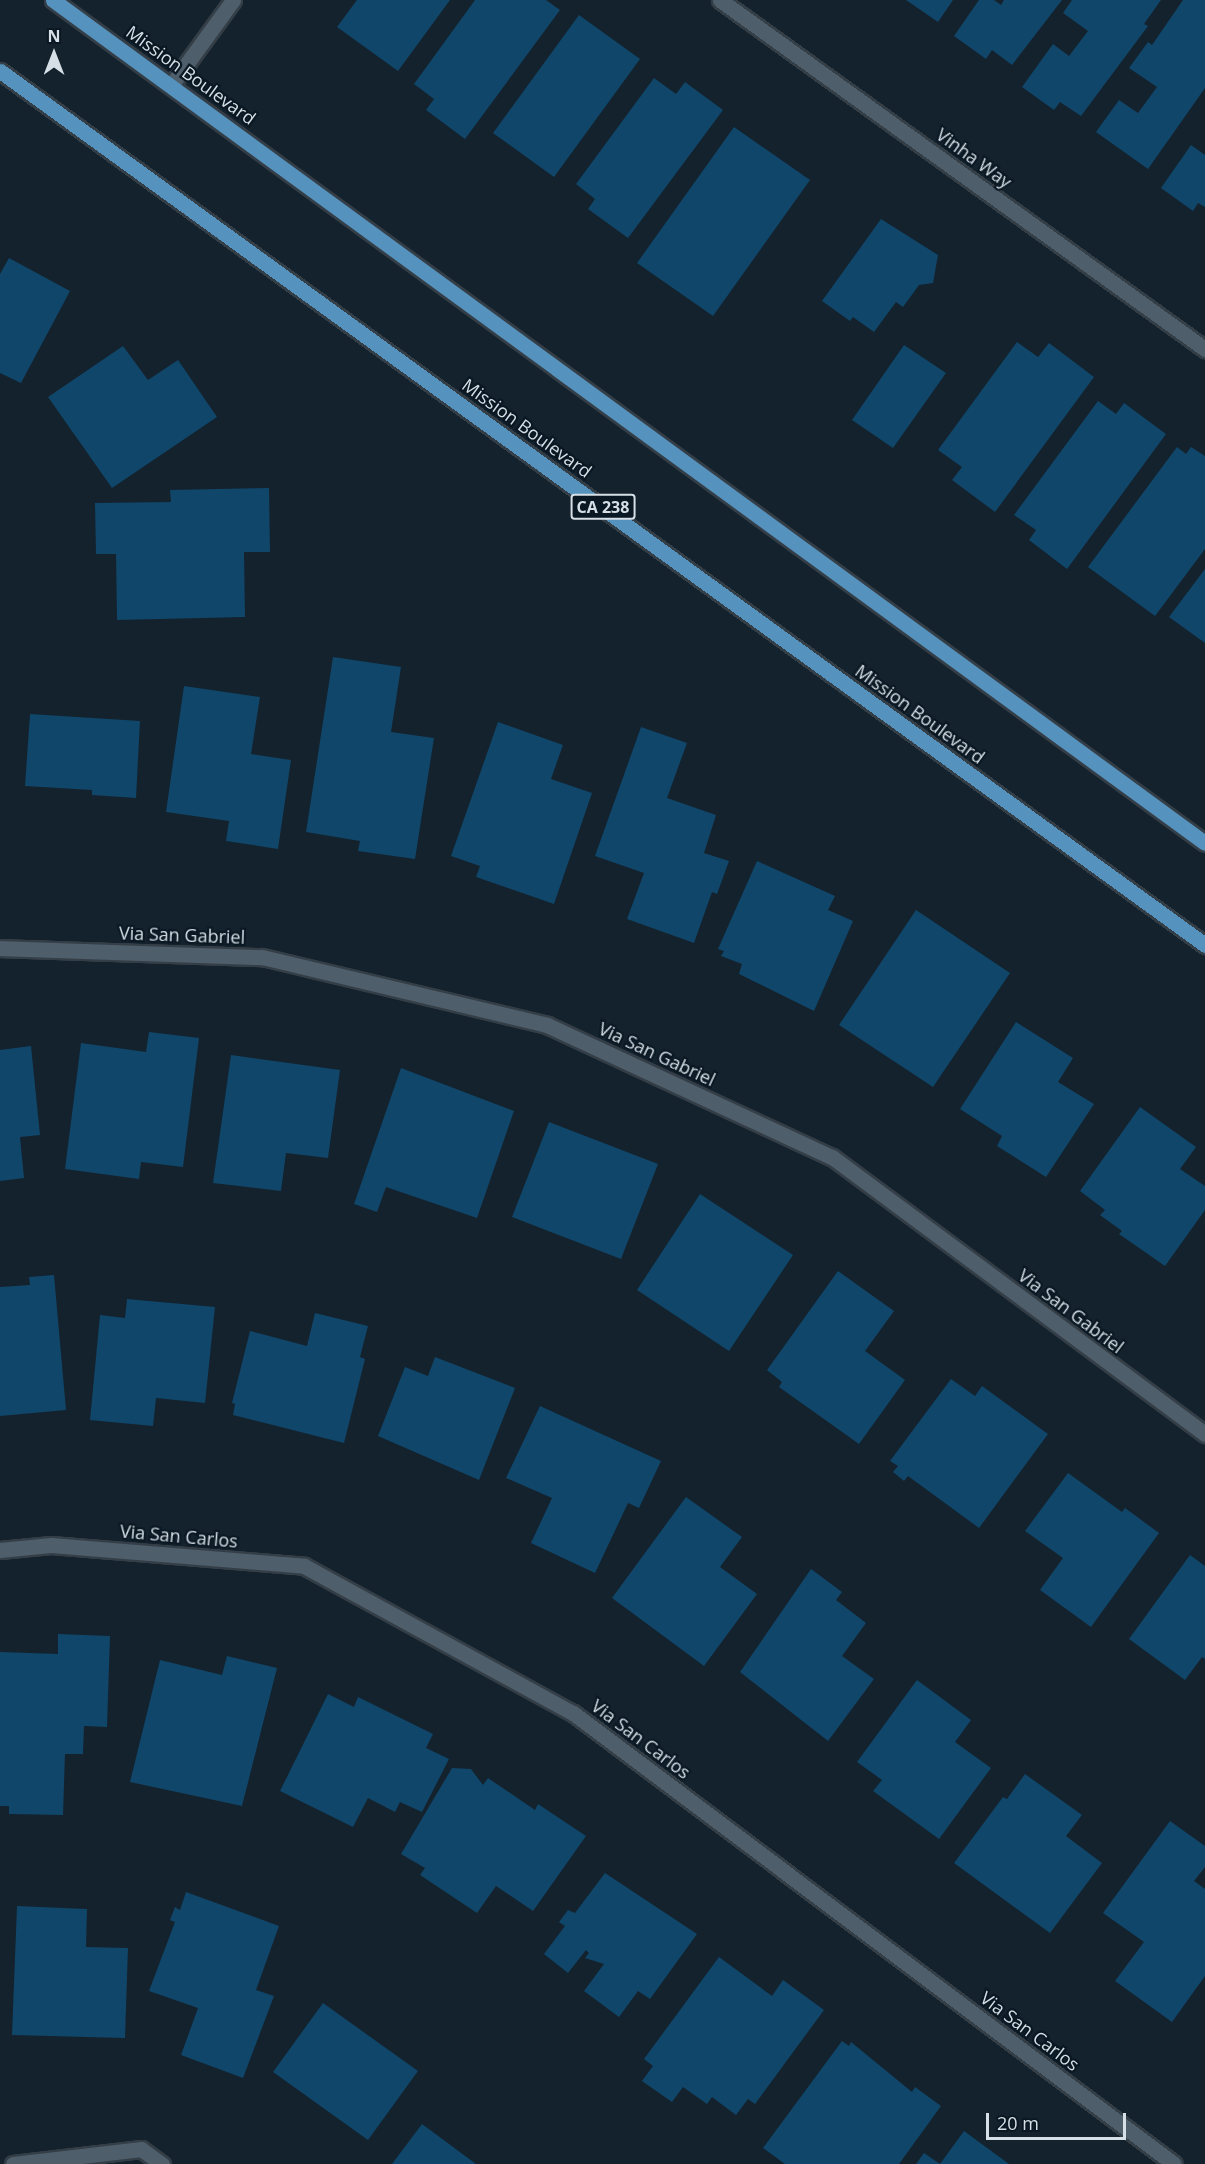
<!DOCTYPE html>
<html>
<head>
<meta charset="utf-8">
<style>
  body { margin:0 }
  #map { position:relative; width:1205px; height:2164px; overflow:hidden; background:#14222d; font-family:"Open Sans",sans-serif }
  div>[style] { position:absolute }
  .building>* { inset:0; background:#104669 }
  .roads { filter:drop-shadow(2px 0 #343e47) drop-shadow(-2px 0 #343e47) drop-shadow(0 2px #343e47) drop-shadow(0 -2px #343e47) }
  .street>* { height:15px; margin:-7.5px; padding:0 7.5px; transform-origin:7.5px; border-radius:7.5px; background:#4e5e6b }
  .primary>* { height:15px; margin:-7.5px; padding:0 7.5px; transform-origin:7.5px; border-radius:7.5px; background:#5592bd }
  span { translate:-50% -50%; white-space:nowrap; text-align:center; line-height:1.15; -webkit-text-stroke:4.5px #0a1823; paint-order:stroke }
  .shield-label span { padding:2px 4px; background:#0a1823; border:2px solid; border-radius:4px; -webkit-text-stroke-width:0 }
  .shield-label { font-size:16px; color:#d6dfe6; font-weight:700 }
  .street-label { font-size:18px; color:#d6dfe6 }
  .north { position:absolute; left:24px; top:24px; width:60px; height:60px; -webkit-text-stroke:4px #0a1823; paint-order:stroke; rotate:0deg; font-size:16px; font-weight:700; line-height:24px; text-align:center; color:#d6dfe6 }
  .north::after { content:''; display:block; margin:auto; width:21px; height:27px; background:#d6dfe6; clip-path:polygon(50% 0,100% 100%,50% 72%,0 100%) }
  .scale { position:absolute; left:986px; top:2113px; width:140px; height:27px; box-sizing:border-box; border:3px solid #d6dfe6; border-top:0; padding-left:8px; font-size:18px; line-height:21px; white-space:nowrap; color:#d6dfe6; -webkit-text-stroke:4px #0a1823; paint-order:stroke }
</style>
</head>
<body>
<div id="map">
  <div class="building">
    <i style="clip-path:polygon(357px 0,450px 0,398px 71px,337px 27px)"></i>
    <i style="clip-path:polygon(475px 0,546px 0,560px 10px,465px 139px,426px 110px,434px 99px,414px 84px)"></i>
    <i style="clip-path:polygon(906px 0,953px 0,938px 22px)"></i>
    <i style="clip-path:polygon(979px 0,994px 0,1001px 5px,1004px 0,1062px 0,1012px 65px,992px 50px,986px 59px,954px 36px)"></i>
    <i style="clip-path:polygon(1072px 0,1161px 0,1144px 24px,1148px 26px,1081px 116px,1060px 102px,1054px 110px,1022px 87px,1053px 44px,1069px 56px,1088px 31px,1063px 13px)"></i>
    <i style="clip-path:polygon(1183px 0,1205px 0,1205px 88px,1148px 169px,1096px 132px,1119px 100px,1138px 113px,1157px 87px,1129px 68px,1148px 42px,1152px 45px)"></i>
    <i style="clip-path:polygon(579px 15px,640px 59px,554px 177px,493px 133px)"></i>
    <i style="clip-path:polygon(654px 78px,676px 94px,685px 82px,723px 110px,628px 238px,588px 209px,595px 199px,576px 184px)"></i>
    <i style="clip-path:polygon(734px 127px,810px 180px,713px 316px,637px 263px)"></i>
    <i style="clip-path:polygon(1191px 145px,1205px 155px,1205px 207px,1198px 203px,1193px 211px,1161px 188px)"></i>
    <i style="clip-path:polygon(881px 219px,938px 255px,933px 283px,919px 285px,903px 307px,896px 302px,874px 332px,853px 317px,850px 321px,822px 301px)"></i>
    <i style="clip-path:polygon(9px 258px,70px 291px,21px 383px,0 373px,0 274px)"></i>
    <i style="clip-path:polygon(1017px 342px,1038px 357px,1049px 343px,1094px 377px,995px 512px,952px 480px,962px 467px,938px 450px)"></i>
    <i style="clip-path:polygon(904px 345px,946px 373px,893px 448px,852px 420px)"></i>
    <i style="clip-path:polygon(123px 346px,148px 380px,178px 360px,217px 417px,112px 488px,48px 397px)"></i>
    <i style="clip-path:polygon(1098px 401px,1116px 414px,1124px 403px,1166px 434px,1067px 569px,1029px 540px,1036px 530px,1014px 515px)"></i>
    <i style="clip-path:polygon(1177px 447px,1186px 454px,1191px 447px,1205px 456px,1205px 549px,1155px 616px,1088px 567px)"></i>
    <i style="clip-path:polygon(269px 488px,270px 552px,244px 552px,245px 617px,117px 620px,116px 554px,96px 554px,95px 503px,171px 502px,170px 490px)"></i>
    <i style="clip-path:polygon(1205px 569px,1205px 643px,1169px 617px)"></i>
    <i style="clip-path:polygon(333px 657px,401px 667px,391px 732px,434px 738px,415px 859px,358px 851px,360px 841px,306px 832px)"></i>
    <i style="clip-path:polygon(184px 686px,260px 697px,251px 754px,291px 760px,278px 849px,226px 841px,229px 821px,166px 812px)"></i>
    <i style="clip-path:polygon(30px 714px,140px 721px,136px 798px,92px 795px,92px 790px,25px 786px)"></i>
    <i style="clip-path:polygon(498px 722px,563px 745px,551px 779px,592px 793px,554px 904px,476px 877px,480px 866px,451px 856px)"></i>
    <i style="clip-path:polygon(641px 727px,687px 743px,667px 798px,716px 815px,704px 853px,729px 861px,717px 894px,712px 892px,694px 943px,627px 919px,644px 873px,595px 856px)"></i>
    <i style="clip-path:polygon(757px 861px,835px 896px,828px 910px,853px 921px,814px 1011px,739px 974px,742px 964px,721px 956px,724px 951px,718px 949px)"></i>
    <i style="clip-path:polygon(916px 910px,1010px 973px,933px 1087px,839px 1025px)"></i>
    <i style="clip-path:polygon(1016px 1022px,1073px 1058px,1058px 1082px,1094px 1104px,1046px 1177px,997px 1146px,1002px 1136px,960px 1109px)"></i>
    <i style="clip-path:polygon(149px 1032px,199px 1038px,183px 1167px,141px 1162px,139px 1179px,65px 1169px,81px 1043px,146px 1052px)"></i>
    <i style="clip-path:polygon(31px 1046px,40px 1135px,20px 1137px,24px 1178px,0 1181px,0 1050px)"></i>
    <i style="clip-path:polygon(231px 1055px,340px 1070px,328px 1158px,286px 1153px,281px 1191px,213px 1183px)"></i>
    <i style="clip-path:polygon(401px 1068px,514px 1111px,477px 1218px,386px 1187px,377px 1212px,354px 1204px)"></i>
    <i style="clip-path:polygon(1140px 1107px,1196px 1147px,1180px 1169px,1205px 1186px,1205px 1210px,1165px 1266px,1119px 1234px,1122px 1231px,1100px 1215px,1105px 1210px,1080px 1191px)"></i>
    <i style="clip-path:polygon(549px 1122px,658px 1164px,621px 1259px,512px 1217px)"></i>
    <i style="clip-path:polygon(700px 1194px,793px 1255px,729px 1351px,637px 1290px)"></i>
    <i style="clip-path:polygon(838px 1271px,894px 1311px,865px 1351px,905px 1380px,859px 1444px,779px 1387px,782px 1382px,767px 1370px)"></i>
    <i style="clip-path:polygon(54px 1275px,66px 1410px,0 1416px,0 1287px,30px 1285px,29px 1277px)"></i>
    <i style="clip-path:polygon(127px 1299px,215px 1307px,205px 1403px,156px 1398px,153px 1426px,90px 1420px,100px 1315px,125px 1318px)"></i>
    <i style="clip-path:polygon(315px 1313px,368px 1326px,360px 1357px,365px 1359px,344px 1443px,233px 1415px,235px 1404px,232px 1403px,250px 1331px,307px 1346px)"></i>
    <i style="clip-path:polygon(435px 1357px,515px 1388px,479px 1480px,378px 1436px,405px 1367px,428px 1376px)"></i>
    <i style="clip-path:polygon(951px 1379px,975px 1396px,982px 1386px,1048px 1434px,979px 1528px,908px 1476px,904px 1481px,893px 1472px,898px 1466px,890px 1461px)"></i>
    <i style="clip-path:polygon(540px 1406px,661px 1461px,639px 1508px,628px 1503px,595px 1573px,531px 1543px,552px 1498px,506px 1478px)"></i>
    <i style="clip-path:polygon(1068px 1473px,1122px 1512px,1125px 1508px,1159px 1533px,1091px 1627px,1040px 1590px,1063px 1558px,1025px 1531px)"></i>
    <i style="clip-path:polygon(686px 1497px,742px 1537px,720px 1567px,757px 1594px,704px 1666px,612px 1598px)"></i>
    <i style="clip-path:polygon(1190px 1555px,1205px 1566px,1205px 1659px,1202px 1657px,1185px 1680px,1129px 1639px)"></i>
    <i style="clip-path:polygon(811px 1569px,842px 1592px,836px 1600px,866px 1623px,842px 1656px,874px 1679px,828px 1741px,740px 1672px)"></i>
    <i style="clip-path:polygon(58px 1634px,110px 1636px,107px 1727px,84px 1726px,83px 1754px,65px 1754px,63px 1815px,9px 1814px,9px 1806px,0 1806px,0 1652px,58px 1654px)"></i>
    <i style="clip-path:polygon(227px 1656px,277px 1668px,242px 1806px,130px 1782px,160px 1660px,222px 1675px)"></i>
    <i style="clip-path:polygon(917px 1680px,971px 1720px,955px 1742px,991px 1768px,939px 1839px,873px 1791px,882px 1780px,857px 1762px)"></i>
    <i style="clip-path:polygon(328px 1694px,354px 1707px,358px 1697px,433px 1734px,426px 1748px,449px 1759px,422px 1812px,400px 1802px,395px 1812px,368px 1798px,353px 1827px,280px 1791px)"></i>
    <i style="clip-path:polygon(452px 1768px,471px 1769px,483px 1785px,488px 1778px,535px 1810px,538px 1804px,586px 1836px,533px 1911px,496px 1886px,477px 1913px,420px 1875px,425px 1868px,401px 1854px)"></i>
    <i style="clip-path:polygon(1025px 1774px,1082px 1815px,1066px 1836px,1102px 1863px,1050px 1933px,954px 1863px,1003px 1797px,1007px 1799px)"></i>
    <i style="clip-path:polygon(1170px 1821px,1205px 1846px,1205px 1867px,1194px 1881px,1205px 1889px,1205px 1976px,1172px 2022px,1115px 1981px,1144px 1942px,1103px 1913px)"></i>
    <i style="clip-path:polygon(605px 1873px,697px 1934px,650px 1999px,638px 1991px,619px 2017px,584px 1991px,604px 1964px,585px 1958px,589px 1953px,586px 1950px,568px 1973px,544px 1954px,565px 1926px,559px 1922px,568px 1910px,575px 1913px)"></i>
    <i style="clip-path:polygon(186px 1892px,279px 1926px,256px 1990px,274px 1996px,243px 2078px,181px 2055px,198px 2008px,149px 1991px,175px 1922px,170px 1920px,175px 1907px,180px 1910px)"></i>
    <i style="clip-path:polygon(17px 1906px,87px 1909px,86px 1947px,128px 1948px,125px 2038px,12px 2035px)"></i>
    <i style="clip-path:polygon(719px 1957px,772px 1996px,783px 1980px,824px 2010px,755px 2104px,748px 2099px,736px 2115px,712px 2097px,707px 2104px,683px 2087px,672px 2102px,642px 2081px,653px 2066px,644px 2059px)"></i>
    <i style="clip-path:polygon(323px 2003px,418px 2071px,368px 2140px,273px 2072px)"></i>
    <i style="clip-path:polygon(842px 2041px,849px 2046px,851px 2042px,912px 2092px,915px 2087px,941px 2106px,899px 2164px,785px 2164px,763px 2148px)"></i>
    <i style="clip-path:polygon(422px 2124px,476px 2164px,392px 2164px)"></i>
    <i style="clip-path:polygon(964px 2131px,1009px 2164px,940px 2164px)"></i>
    <i style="clip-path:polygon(924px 2153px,940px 2164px,916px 2164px)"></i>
  </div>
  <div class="roads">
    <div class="street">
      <i style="left:720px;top:0;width:598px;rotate:35.74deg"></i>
      <i style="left:172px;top:84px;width:104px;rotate:-54deg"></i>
      <i style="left:0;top:948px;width:262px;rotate:2deg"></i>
      <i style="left:262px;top:957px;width:293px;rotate:13.4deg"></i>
      <i style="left:547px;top:1025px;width:314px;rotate:24.9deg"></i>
      <i style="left:832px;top:1157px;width:465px;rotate:36.6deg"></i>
      <i style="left:0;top:1550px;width:51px;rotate:-5.6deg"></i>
      <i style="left:51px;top:1545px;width:254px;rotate:4.7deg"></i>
      <i style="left:304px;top:1566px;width:307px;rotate:28.7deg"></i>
      <i style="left:573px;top:1713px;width:751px;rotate:36.89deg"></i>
      <i style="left:13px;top:2164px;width:129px;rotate:-6.7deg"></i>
      <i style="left:141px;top:2149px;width:26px;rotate:36deg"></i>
    </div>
    <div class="primary">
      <i style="left:53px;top:0;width:1427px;rotate:36.2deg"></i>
      <i style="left:0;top:71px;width:1489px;rotate:35.95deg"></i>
    </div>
  </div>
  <div class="shield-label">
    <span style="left:603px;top:507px">CA 238</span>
  </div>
  <div class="street-label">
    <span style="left:191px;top:75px;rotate:36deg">Mission Boulevard</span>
    <span style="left:974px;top:158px;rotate:36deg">Vinha Way</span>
    <span style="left:527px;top:428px;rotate:36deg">Mission Boulevard</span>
    <span style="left:920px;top:714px;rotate:36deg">Mission Boulevard</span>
    <span style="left:182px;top:935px;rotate:2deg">Via San Gabriel</span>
    <span style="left:657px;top:1054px;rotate:25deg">Via San Gabriel</span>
    <span style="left:1071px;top:1311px;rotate:37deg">Via San Gabriel</span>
    <span style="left:179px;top:1536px;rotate:5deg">Via San Carlos</span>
    <span style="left:641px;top:1739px;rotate:37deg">Via San Carlos</span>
    <span style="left:1030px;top:2031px;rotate:37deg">Via San Carlos</span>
  </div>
  <div class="north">N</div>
  <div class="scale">20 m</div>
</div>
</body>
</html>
